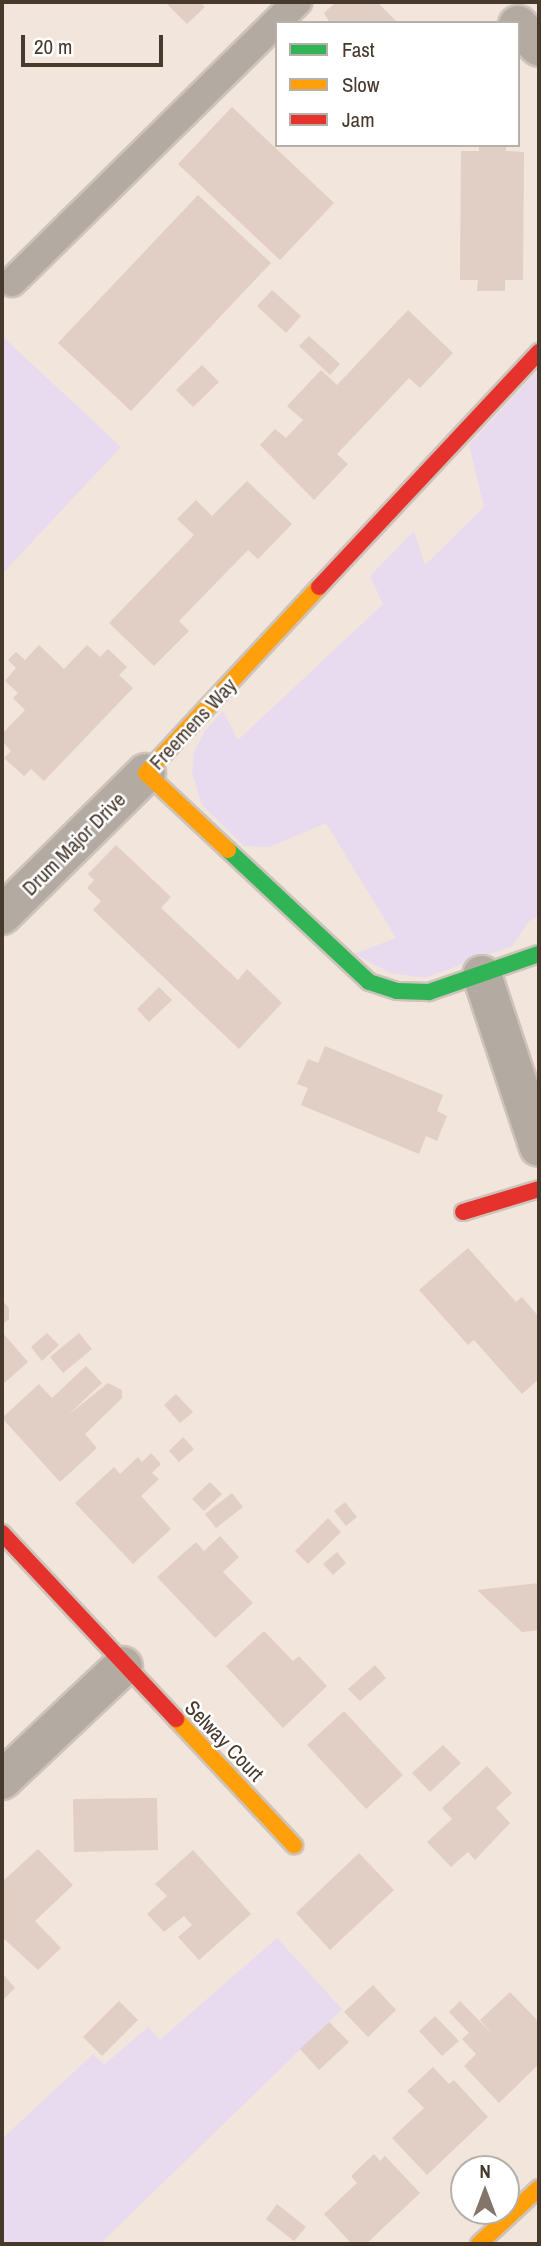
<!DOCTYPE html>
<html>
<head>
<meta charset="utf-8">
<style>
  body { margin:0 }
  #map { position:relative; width:541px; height:2246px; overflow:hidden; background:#f2e5db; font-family:"Archivo Narrow",sans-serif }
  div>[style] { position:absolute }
  .green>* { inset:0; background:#e9dbef }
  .building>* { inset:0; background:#e1cec4 }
  .roads { filter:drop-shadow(2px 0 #cec3ba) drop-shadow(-2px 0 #cec3ba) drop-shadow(0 2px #cec3ba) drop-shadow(0 -2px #cec3ba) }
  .lane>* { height:28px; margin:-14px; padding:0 14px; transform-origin:14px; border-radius:14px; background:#b3aaa2 }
  .street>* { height:38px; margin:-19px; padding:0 19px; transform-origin:19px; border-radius:19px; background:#b3aaa2 }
  .fast>* { height:16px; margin:-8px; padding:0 8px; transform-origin:8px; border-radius:8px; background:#30b455 }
  .slow>* { height:16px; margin:-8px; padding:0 8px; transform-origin:8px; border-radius:8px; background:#ff9f0a }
  .jam>* { height:16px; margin:-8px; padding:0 8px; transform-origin:8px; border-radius:8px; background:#e5322d }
  span { translate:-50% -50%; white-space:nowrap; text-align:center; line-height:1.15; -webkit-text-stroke:5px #fff; paint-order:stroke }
  .street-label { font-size:21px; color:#48392d }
  .frame { position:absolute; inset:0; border:4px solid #48392d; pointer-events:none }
  .legend { position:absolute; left:275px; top:21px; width:245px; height:126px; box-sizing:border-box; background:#fff; border:2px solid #b6b0ab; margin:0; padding:9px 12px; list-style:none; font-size:21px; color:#48392d }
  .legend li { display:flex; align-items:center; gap:14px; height:35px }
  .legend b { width:35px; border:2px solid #b6b0ab }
  .north { position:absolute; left:450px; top:2155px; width:70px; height:70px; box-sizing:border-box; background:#fff; border:2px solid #b6b0ab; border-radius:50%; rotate:0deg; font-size:19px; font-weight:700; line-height:28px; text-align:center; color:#48392d }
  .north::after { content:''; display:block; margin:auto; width:24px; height:32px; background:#84756a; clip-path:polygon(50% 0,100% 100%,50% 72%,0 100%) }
  .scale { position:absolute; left:21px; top:35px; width:142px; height:32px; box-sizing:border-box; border:4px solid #48392d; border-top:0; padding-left:9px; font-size:21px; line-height:24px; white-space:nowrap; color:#48392d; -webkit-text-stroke:5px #fff; paint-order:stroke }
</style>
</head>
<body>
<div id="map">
  <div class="green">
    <i style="clip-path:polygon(2px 336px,121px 447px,2px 574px)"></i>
    <i style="clip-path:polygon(539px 369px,539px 917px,529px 921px,512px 946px,425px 978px,391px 973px,354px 954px,396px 938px,326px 823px,269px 847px,244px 846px,202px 805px,192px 773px,194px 752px,204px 732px,223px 711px,238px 740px,383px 604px,370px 576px,414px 531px,425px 565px,484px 507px,469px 445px)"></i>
    <i style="clip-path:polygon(277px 1938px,342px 2009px,100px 2244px,2px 2244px,2px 2139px,93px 2054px,104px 2065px,148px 2027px,160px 2040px)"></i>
  </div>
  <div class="building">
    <i style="clip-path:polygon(165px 2px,199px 2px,205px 7px,187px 24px)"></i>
    <i style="clip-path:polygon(336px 2px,377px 2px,398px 23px,330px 23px,324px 13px)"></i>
    <i style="clip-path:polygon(232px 107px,334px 203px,280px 260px,178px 164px)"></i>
    <i style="clip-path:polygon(479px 145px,506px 145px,506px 151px,524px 152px,523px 280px,505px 280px,505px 291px,477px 291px,478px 280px,460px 280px,461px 151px,479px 151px)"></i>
    <i style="clip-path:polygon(198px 195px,271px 263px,131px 411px,58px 343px)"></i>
    <i style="clip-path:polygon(272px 290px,301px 316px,286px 333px,257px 306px)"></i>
    <i style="clip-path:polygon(408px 310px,453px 353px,420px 388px,409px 378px,337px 454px,348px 464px,314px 500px,260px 445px,275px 429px,286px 438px,303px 420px,287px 406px,321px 370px,337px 385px)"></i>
    <i style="clip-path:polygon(309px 336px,340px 364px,330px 375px,299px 346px)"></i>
    <i style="clip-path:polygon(202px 365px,219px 382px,193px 407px,176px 390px)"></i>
    <i style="clip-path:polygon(247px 481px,292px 524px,258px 559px,248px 550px,179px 621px,189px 631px,154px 666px,109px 623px,194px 535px,177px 519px,196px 500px,212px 516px)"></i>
    <i style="clip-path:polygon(39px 645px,64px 669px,87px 645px,100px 657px,108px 649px,127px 667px,119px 675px,133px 688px,44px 781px,31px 769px,24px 776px,4px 758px,11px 751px,2px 741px,2px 734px,25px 710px,13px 698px,18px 693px,5px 681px,16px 668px,8px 660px,16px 652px,25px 660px)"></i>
    <i style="clip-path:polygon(116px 845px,171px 897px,161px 908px,238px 980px,247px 969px,282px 1003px,239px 1049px,93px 910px,101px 901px,87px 888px,94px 880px,88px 874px)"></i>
    <i style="clip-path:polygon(159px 987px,172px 1000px,149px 1022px,137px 1009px)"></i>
    <i style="clip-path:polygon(325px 1046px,443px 1095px,437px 1111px,447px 1116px,437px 1141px,426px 1136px,419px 1154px,301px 1105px,308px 1088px,297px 1084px,308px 1059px,318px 1063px)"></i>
    <i style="clip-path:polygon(468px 1248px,516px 1302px,522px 1297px,539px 1317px,539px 1379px,522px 1394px,474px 1340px,468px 1345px,419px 1290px)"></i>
    <i style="clip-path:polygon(2px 1300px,9px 1308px,9px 1319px,2px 1325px)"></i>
    <i style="clip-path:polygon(2px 1332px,28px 1362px,2px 1385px)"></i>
    <i style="clip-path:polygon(47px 1333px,59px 1345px,42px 1361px,31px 1347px)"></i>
    <i style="clip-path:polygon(79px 1333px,92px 1349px,63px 1373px,50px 1357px)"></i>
    <i style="clip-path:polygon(86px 1366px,102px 1383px,67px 1416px,108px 1383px,122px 1390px,122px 1398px,85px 1434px,97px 1448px,60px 1482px,2px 1418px,39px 1384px,52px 1398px)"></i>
    <i style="clip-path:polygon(176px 1394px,193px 1412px,180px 1423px,164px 1405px)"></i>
    <i style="clip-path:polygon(183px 1437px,194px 1449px,179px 1462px,169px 1451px)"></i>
    <i style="clip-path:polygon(151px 1453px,161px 1464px,152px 1473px,159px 1479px,141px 1496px,171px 1529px,133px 1564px,75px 1503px,114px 1467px,120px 1474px,138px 1457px,142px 1462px)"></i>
    <i style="clip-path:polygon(210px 1482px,222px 1494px,204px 1511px,192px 1499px)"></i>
    <i style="clip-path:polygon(232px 1493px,243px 1507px,216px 1528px,205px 1514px)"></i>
    <i style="clip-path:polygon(345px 1502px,357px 1517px,346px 1526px,334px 1511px)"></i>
    <i style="clip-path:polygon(328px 1518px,341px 1532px,308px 1564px,295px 1551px)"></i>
    <i style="clip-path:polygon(220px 1536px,239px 1557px,223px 1572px,253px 1603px,215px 1638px,157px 1577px,196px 1542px,204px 1551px)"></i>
    <i style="clip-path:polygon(337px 1552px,346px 1563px,333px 1575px,323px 1564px)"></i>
    <i style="clip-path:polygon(539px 1583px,539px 1630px,522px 1632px,477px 1590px)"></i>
    <i style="clip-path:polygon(264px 1631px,293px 1661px,299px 1656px,327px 1686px,283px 1728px,226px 1666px)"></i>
    <i style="clip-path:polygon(375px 1665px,386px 1678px,360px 1701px,348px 1689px)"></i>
    <i style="clip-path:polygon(344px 1711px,403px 1775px,366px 1809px,307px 1745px)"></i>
    <i style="clip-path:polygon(443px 1745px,461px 1763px,430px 1792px,412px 1773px)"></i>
    <i style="clip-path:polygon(487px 1766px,512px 1793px,496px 1808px,510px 1823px,475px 1860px,468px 1852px,451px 1867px,427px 1842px,452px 1819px,442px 1808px)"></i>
    <i style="clip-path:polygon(157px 1798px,158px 1850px,74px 1852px,73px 1799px)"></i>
    <i style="clip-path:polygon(38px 1849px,73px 1885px,35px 1921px,61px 1948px,38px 1970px,2px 1937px,2px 1882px)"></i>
    <i style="clip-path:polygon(193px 1850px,251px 1914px,199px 1960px,178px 1937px,192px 1925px,184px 1916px,164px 1932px,147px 1914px,167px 1896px,155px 1884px)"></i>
    <i style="clip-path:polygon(359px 1853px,394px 1890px,330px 1950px,296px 1913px)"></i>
    <i style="clip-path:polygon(2px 1973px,15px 1988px,2px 2001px)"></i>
    <i style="clip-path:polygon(373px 1985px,396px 2010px,368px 2037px,344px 2012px)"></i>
    <i style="clip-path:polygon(510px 1992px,539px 2022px,539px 2064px,499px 2103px,464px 2066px,476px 2054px,462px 2039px,469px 2033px,449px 2012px,460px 2001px,495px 2037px,480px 2020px)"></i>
    <i style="clip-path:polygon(119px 2001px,138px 2020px,102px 2056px,83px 2037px)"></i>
    <i style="clip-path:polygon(435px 2016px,459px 2041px,442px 2056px,419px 2031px)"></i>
    <i style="clip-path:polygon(329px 2022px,349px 2042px,319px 2070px,300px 2049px)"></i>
    <i style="clip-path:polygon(433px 2067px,449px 2084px,454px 2080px,488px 2117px,427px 2175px,392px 2138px,424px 2108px,407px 2091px)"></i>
    <i style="clip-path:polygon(374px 2154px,380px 2161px,385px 2156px,420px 2193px,366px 2244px,352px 2244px,324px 2214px,357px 2183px,351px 2176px)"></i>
    <i style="clip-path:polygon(277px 2204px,306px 2227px,294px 2241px,266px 2219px)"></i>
  </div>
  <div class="roads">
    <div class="lane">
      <i style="left:12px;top:282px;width:400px;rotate:-44.5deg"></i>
    </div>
    <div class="street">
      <i style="left:518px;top:25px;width:30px;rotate:46deg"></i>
      <i style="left:2px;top:915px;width:202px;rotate:-44.6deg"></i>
      <i style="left:482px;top:975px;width:181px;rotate:71.7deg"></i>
      <i style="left:2px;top:1780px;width:166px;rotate:-43.3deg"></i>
    </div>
    <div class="fast">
      <i style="left:228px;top:850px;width:193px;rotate:43.1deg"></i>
      <i style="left:369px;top:982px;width:29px;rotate:18deg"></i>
      <i style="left:397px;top:991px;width:32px;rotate:2deg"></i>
      <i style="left:429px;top:992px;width:116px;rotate:-19.1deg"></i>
    </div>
    <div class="slow">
      <i style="left:228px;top:850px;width:112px;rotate:-136.8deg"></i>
      <i style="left:146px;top:773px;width:254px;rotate:-47.1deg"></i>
      <i style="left:176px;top:1719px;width:173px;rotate:46.9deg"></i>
      <i style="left:479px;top:2244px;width:82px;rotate:-43deg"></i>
    </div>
    <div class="jam">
      <i style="left:319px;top:587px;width:322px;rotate:-46.9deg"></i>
      <i style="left:463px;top:1212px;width:79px;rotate:-16.8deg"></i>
      <i style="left:2px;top:1533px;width:255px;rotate:46.9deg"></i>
    </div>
  </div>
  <div class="street-label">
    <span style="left:193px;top:724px;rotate:-47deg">Freemens Way</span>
    <span style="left:74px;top:844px;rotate:-45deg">Drum Major Drive</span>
    <span style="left:224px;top:1741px;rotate:46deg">Selway Court</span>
  </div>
  <div class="frame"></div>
  <ul class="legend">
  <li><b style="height:9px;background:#30b455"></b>Fast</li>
  <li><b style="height:9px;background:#ff9f0a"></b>Slow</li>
  <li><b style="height:9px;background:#e5322d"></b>Jam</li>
  </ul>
  <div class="north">N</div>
  <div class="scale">20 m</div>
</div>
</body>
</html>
